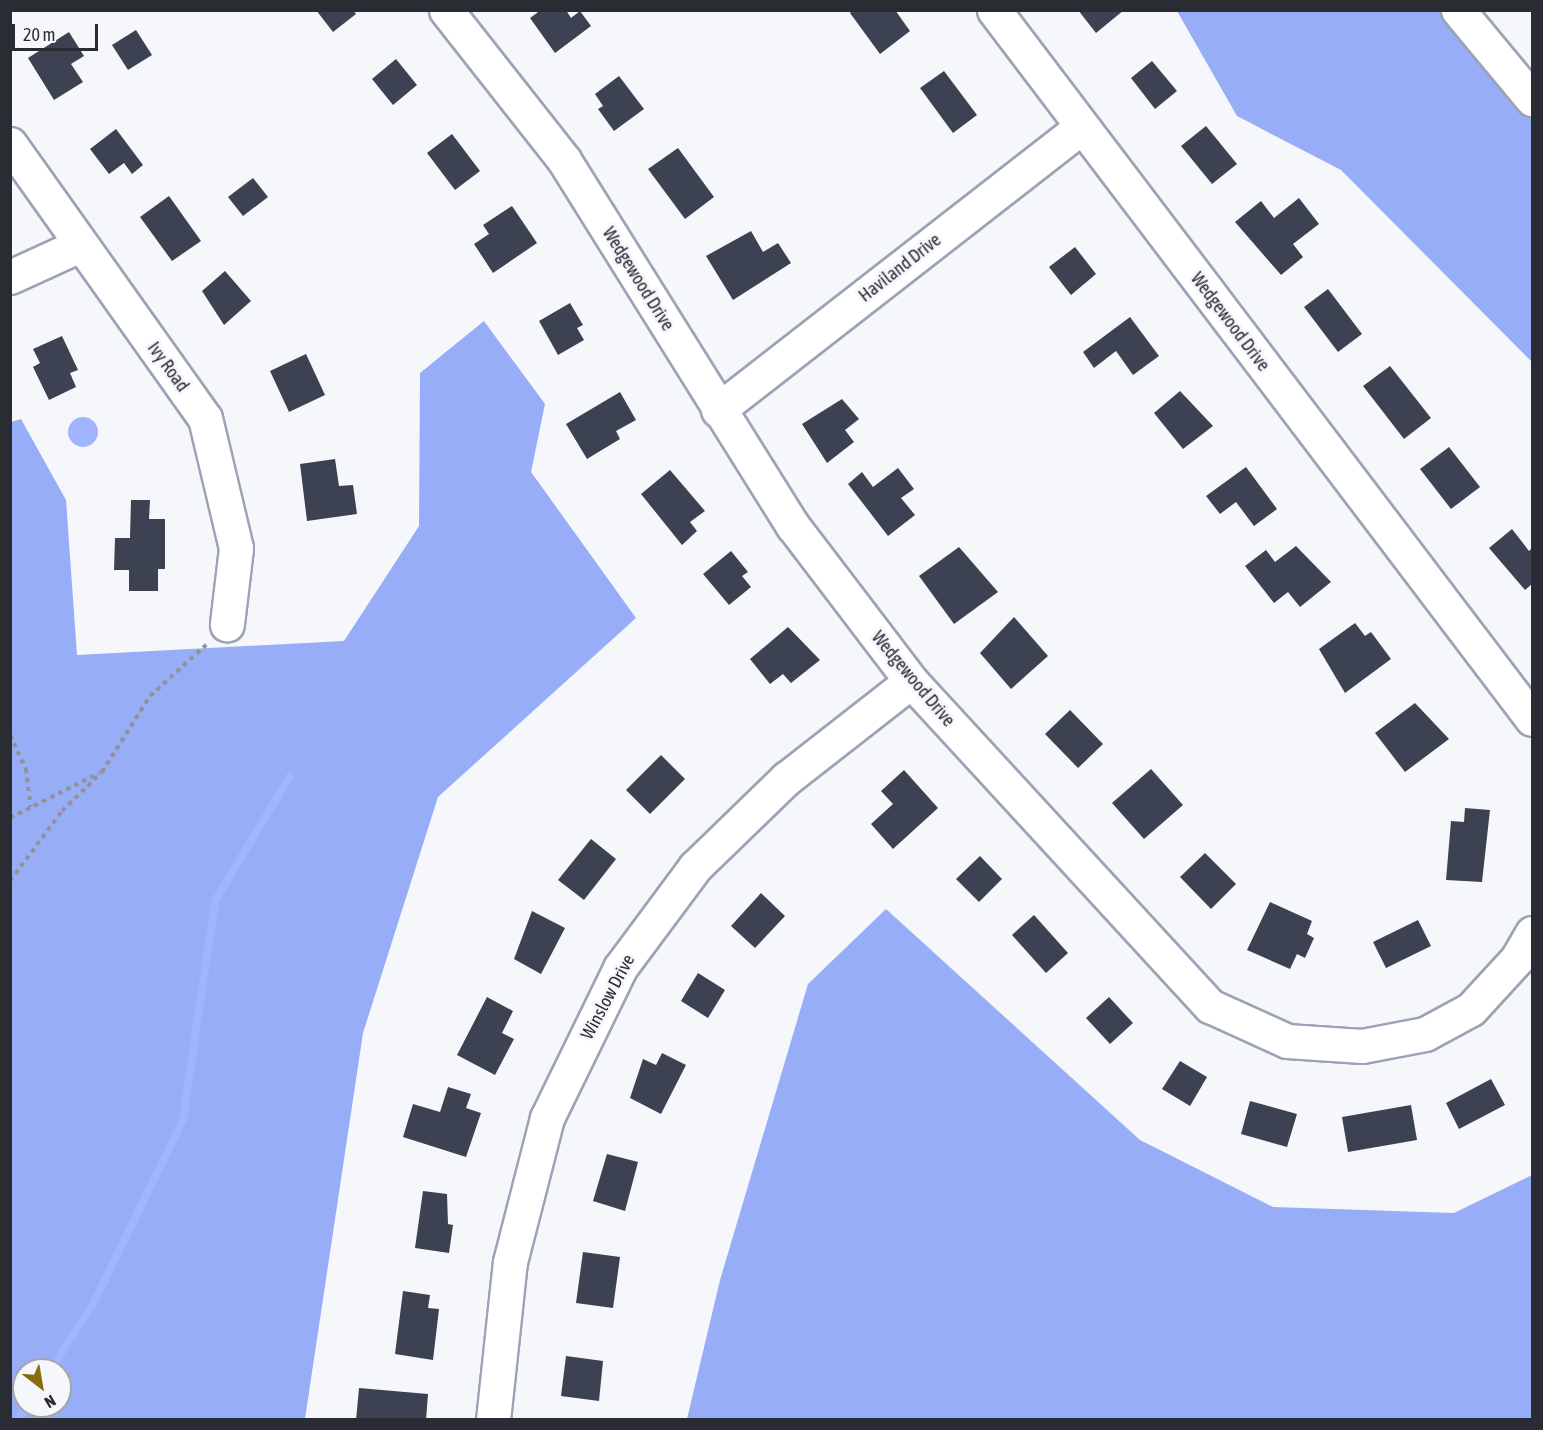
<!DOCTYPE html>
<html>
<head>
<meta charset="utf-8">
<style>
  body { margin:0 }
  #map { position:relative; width:1543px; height:1430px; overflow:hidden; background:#f6f7fb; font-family:"Asap Condensed",sans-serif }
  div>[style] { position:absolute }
  .forest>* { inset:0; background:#98adf7 }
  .water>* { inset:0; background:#a0b4ff }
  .round { border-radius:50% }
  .stream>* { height:8px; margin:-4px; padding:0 4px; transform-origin:4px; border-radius:4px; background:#a0b4ff }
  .building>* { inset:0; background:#3d4253 }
  .path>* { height:4px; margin-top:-2px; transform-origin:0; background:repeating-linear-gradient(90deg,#909298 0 4.5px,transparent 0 9px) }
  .roads { filter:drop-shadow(2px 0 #9ca3b6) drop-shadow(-2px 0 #9ca3b6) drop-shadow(0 2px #9ca3b6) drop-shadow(0 -2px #9ca3b6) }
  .minor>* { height:33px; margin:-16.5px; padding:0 16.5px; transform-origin:16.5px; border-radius:16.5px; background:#fff }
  span { translate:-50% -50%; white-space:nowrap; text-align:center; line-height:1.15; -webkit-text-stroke:6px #f6f7fb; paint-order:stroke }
  .street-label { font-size:18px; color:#292c33 }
  .frame { position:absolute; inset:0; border:12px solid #292c33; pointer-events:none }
  .north { position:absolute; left:12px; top:1358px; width:60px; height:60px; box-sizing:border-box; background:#f6f7fb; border:2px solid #a4a6ab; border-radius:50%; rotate:149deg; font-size:16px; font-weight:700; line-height:24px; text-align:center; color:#292c33 }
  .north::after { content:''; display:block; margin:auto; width:21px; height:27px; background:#876d0c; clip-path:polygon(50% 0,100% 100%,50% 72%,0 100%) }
  .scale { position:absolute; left:12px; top:24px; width:86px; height:27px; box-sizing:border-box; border:3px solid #292c33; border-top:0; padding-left:8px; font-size:18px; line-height:21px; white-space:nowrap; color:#292c33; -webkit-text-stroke:4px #f6f7fb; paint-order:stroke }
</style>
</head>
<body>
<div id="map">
  <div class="forest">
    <i style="clip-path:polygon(1177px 11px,1458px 11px,1532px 99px,1532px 362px,1341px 170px,1237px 116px)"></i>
    <i style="clip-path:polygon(evenodd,484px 321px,545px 404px,531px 472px,636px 618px,438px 797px,363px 1033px,305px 1419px,11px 1419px,11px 422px,21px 419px,66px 500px,77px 655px,344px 641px,419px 526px,420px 373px,484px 321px,24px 1370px,60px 1370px,60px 1406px,24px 1406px,24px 1370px)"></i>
    <i style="clip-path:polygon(886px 909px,1140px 1140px,1273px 1207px,1454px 1213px,1532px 1175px,1532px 1419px,687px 1419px,720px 1280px,808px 984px)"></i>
  </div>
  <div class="water">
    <i class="round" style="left:68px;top:417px;width:30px;height:30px"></i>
  </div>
  <div class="stream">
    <i style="left:50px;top:1370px;width:77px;rotate:-56.7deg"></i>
    <i style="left:92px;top:1306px;width:207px;rotate:-63.9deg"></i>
    <i style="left:183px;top:1120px;width:221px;rotate:-81.7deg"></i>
    <i style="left:215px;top:901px;width:146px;rotate:-59deg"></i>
    <i style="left:18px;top:1420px;width:17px;rotate:-57deg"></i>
  </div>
  <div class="building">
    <i style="clip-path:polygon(316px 10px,353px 10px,356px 14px,333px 32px)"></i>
    <i style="clip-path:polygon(541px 10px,566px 10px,571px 18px,580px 11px,591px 26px,555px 53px,530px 18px)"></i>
    <i style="clip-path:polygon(853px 10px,895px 10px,910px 31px,880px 54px,850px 13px)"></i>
    <i style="clip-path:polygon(1078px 10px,1124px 10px,1096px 33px)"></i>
    <i style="clip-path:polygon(136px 30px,152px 55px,128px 70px,112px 45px)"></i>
    <i style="clip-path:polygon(69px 32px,84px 56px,71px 64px,83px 82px,54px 100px,28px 58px)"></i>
    <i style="clip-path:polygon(396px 59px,417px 85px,393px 105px,372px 79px)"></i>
    <i style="clip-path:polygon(1152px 61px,1177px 91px,1155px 109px,1131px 78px)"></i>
    <i style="clip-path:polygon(944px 71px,977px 115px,953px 133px,920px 88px)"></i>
    <i style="clip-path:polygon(619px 76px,644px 109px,614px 131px,598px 109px,603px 106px,595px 94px)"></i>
    <i style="clip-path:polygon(1206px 126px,1237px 164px,1212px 184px,1181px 146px)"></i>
    <i style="clip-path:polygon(116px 129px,143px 165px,132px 174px,124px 163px,109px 174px,90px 149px)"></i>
    <i style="clip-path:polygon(452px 134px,480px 171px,455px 190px,427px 153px)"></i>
    <i style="clip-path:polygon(678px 148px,714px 197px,685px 219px,648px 169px)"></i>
    <i style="clip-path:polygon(253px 178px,268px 197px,243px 216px,228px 197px)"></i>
    <i style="clip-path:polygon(169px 196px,201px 241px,172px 261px,140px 217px)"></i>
    <i style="clip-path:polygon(1299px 198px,1319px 224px,1293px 244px,1303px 257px,1281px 275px,1235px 222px,1261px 201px,1274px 218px)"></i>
    <i style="clip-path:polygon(512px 206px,537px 243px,493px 273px,474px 244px,489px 234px,483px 225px)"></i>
    <i style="clip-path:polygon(751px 231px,763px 252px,778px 243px,791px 263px,733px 300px,706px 256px)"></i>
    <i style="clip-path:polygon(1075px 247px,1096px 274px,1071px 295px,1049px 267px)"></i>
    <i style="clip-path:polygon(225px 271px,251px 301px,224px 325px,202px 291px)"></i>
    <i style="clip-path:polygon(1328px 289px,1362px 334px,1338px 352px,1304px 307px)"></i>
    <i style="clip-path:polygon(570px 303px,583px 325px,577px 328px,584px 340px,558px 355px,539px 321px)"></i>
    <i style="clip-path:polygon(1130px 317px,1159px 356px,1133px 375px,1116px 351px,1094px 368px,1083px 352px)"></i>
    <i style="clip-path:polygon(62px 336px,78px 370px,70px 373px,76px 387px,49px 400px,33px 367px,40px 363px,33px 349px)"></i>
    <i style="clip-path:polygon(306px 354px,325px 395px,289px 412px,270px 371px)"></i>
    <i style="clip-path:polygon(1390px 366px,1431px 418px,1404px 439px,1363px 386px)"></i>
    <i style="clip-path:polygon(1180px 391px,1213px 426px,1183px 449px,1154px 413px)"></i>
    <i style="clip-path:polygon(620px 392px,636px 420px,616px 431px,620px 439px,587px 459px,566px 424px)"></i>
    <i style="clip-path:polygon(842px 399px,859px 419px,845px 430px,854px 442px,827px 463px,802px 424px)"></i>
    <i style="clip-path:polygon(1449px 447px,1480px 487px,1451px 509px,1420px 469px)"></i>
    <i style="clip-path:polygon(335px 459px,339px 486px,353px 485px,357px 514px,307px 521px,300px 464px)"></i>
    <i style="clip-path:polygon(1246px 467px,1277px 509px,1254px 526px,1236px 502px,1220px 514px,1206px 496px)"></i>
    <i style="clip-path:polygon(898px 468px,914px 489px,901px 498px,915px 515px,888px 536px,848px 484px,862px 472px,873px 487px)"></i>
    <i style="clip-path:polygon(670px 470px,705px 511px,690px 522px,697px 531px,682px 545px,641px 494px)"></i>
    <i style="clip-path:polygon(131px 500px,150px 500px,149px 519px,165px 519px,165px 569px,158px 569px,158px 591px,129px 591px,129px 570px,114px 570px,115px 538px,130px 538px)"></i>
    <i style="clip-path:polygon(1512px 529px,1529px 551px,1532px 548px,1532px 584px,1525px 590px,1489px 548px)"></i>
    <i style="clip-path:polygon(1296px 546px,1331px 582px,1300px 607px,1288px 592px,1274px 603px,1245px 566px,1266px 550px,1275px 562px)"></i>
    <i style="clip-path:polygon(959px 547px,998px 592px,954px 624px,919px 576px)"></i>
    <i style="clip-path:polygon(731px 551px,748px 572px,742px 576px,751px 587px,729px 605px,703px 574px)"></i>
    <i style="clip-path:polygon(1014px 617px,1048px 656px,1011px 689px,980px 653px)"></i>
    <i style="clip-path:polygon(1355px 623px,1365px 636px,1371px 632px,1391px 659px,1345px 693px,1319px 649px)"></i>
    <i style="clip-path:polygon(788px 627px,820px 660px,791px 683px,783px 674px,770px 684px,750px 659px)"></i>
    <i style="clip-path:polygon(1415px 703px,1449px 739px,1405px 772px,1375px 733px)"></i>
    <i style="clip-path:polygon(1070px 710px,1103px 744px,1078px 768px,1045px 734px)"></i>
    <i style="clip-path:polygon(661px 755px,685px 779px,650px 814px,626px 790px)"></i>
    <i style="clip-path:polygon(1151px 769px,1183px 805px,1144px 839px,1112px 803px)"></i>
    <i style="clip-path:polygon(904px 770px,938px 808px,893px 849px,871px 824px,893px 804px,881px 791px)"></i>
    <i style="clip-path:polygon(1465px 808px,1490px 810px,1482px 882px,1446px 880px,1451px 821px,1464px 822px)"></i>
    <i style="clip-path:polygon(591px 839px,616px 859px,584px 900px,558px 880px)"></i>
    <i style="clip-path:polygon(1205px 853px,1236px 884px,1211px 909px,1180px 877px)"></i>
    <i style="clip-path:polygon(980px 856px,1002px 879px,979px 902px,956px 879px)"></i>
    <i style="clip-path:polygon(761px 893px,785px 916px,755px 948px,731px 926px)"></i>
    <i style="clip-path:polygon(1270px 902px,1312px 921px,1307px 934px,1314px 938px,1305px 958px,1297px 954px,1290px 969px,1247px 950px)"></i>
    <i style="clip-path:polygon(532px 911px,565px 928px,541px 974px,514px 959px)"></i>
    <i style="clip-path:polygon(1034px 915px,1068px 953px,1046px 973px,1012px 935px)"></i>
    <i style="clip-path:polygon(1418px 920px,1431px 946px,1386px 968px,1373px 942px)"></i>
    <i style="clip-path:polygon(698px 973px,725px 990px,708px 1018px,681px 1001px)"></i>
    <i style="clip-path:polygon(487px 997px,513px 1011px,502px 1033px,514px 1039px,495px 1075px,457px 1055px)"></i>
    <i style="clip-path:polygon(1109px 997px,1133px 1023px,1110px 1044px,1086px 1018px)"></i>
    <i style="clip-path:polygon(662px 1053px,686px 1065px,661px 1114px,630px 1098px,643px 1059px,656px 1065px)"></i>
    <i style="clip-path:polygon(1180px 1061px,1207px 1077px,1190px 1106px,1162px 1089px)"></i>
    <i style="clip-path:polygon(1491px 1079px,1505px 1105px,1459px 1129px,1446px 1103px)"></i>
    <i style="clip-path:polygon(448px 1087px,471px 1094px,466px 1108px,481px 1113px,466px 1157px,403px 1137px,413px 1104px,440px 1112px)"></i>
    <i style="clip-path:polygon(1250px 1101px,1297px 1114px,1287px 1147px,1241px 1134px)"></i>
    <i style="clip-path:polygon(1411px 1105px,1417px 1140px,1348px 1152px,1342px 1117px)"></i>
    <i style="clip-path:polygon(607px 1154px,638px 1162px,625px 1211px,593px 1201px)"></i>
    <i style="clip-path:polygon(423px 1191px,447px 1194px,448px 1224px,453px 1225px,449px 1253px,415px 1248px)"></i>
    <i style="clip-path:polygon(583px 1252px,620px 1257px,613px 1308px,576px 1303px)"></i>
    <i style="clip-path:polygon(403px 1291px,430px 1295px,428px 1308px,439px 1309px,433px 1360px,395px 1354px)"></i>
    <i style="clip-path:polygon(566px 1356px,603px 1361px,599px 1401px,561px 1396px)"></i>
    <i style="clip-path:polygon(359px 1388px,428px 1394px,426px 1420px,356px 1420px)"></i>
  </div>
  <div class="path">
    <i style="left:10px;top:735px;width:38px;rotate:65deg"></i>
    <i style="left:26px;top:769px;width:38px;rotate:83deg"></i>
    <i style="left:10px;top:818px;width:100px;rotate:-26.8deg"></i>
    <i style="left:10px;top:881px;width:87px;rotate:-53.4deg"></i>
    <i style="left:62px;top:811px;width:56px;rotate:-44.3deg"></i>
    <i style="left:102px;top:772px;width:90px;rotate:-57.7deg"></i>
    <i style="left:150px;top:696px;width:76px;rotate:-42.3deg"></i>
  </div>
  <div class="roads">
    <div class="minor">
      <i style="left:446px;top:10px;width:191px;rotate:51.8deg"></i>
      <i style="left:564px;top:160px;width:432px;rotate:58deg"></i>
      <i style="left:793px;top:526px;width:195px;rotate:52.7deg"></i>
      <i style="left:911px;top:681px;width:442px;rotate:47.4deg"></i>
      <i style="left:1210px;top:1006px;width:85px;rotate:24.4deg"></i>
      <i style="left:1287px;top:1041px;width:75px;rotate:3.8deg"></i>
      <i style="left:1362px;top:1046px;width:64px;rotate:-10.8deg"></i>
      <i style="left:1425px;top:1034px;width:52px;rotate:-28.5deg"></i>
      <i style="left:1471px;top:1009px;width:68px;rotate:-47.4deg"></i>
      <i style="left:1517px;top:959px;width:30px;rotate:-60deg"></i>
      <i style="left:994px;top:10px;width:890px;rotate:52.81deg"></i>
      <i style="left:1458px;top:10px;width:116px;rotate:50.3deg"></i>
      <i style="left:10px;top:144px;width:336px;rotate:54.6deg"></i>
      <i style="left:205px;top:418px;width:134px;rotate:76.6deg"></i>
      <i style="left:236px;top:548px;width:77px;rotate:96.8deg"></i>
      <i style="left:10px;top:277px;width:77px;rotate:-24.6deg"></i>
      <i style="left:718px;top:410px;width:460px;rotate:-37.9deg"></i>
      <i style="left:493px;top:1420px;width:159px;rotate:-83.9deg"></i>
      <i style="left:510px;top:1262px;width:149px;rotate:-75.6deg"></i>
      <i style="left:547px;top:1118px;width:167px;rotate:-64deg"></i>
      <i style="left:620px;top:968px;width:126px;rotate:-53.4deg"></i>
      <i style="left:695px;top:867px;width:128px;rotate:-44.1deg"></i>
      <i style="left:787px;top:778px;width:157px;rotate:-38deg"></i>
    </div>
  </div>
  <div class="street-label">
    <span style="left:900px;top:268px;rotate:-38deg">Haviland Drive</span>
    <span style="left:638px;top:279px;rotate:58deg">Wedgewood Drive</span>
    <span style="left:1230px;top:322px;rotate:53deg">Wedgewood Drive</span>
    <span style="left:168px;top:367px;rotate:54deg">Ivy Road</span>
    <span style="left:913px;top:679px;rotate:50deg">Wedgewood Drive</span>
    <span style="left:608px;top:997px;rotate:-62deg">Winslow Drive</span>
  </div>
  <div class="frame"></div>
  <div class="north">N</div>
  <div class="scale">20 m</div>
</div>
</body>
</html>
